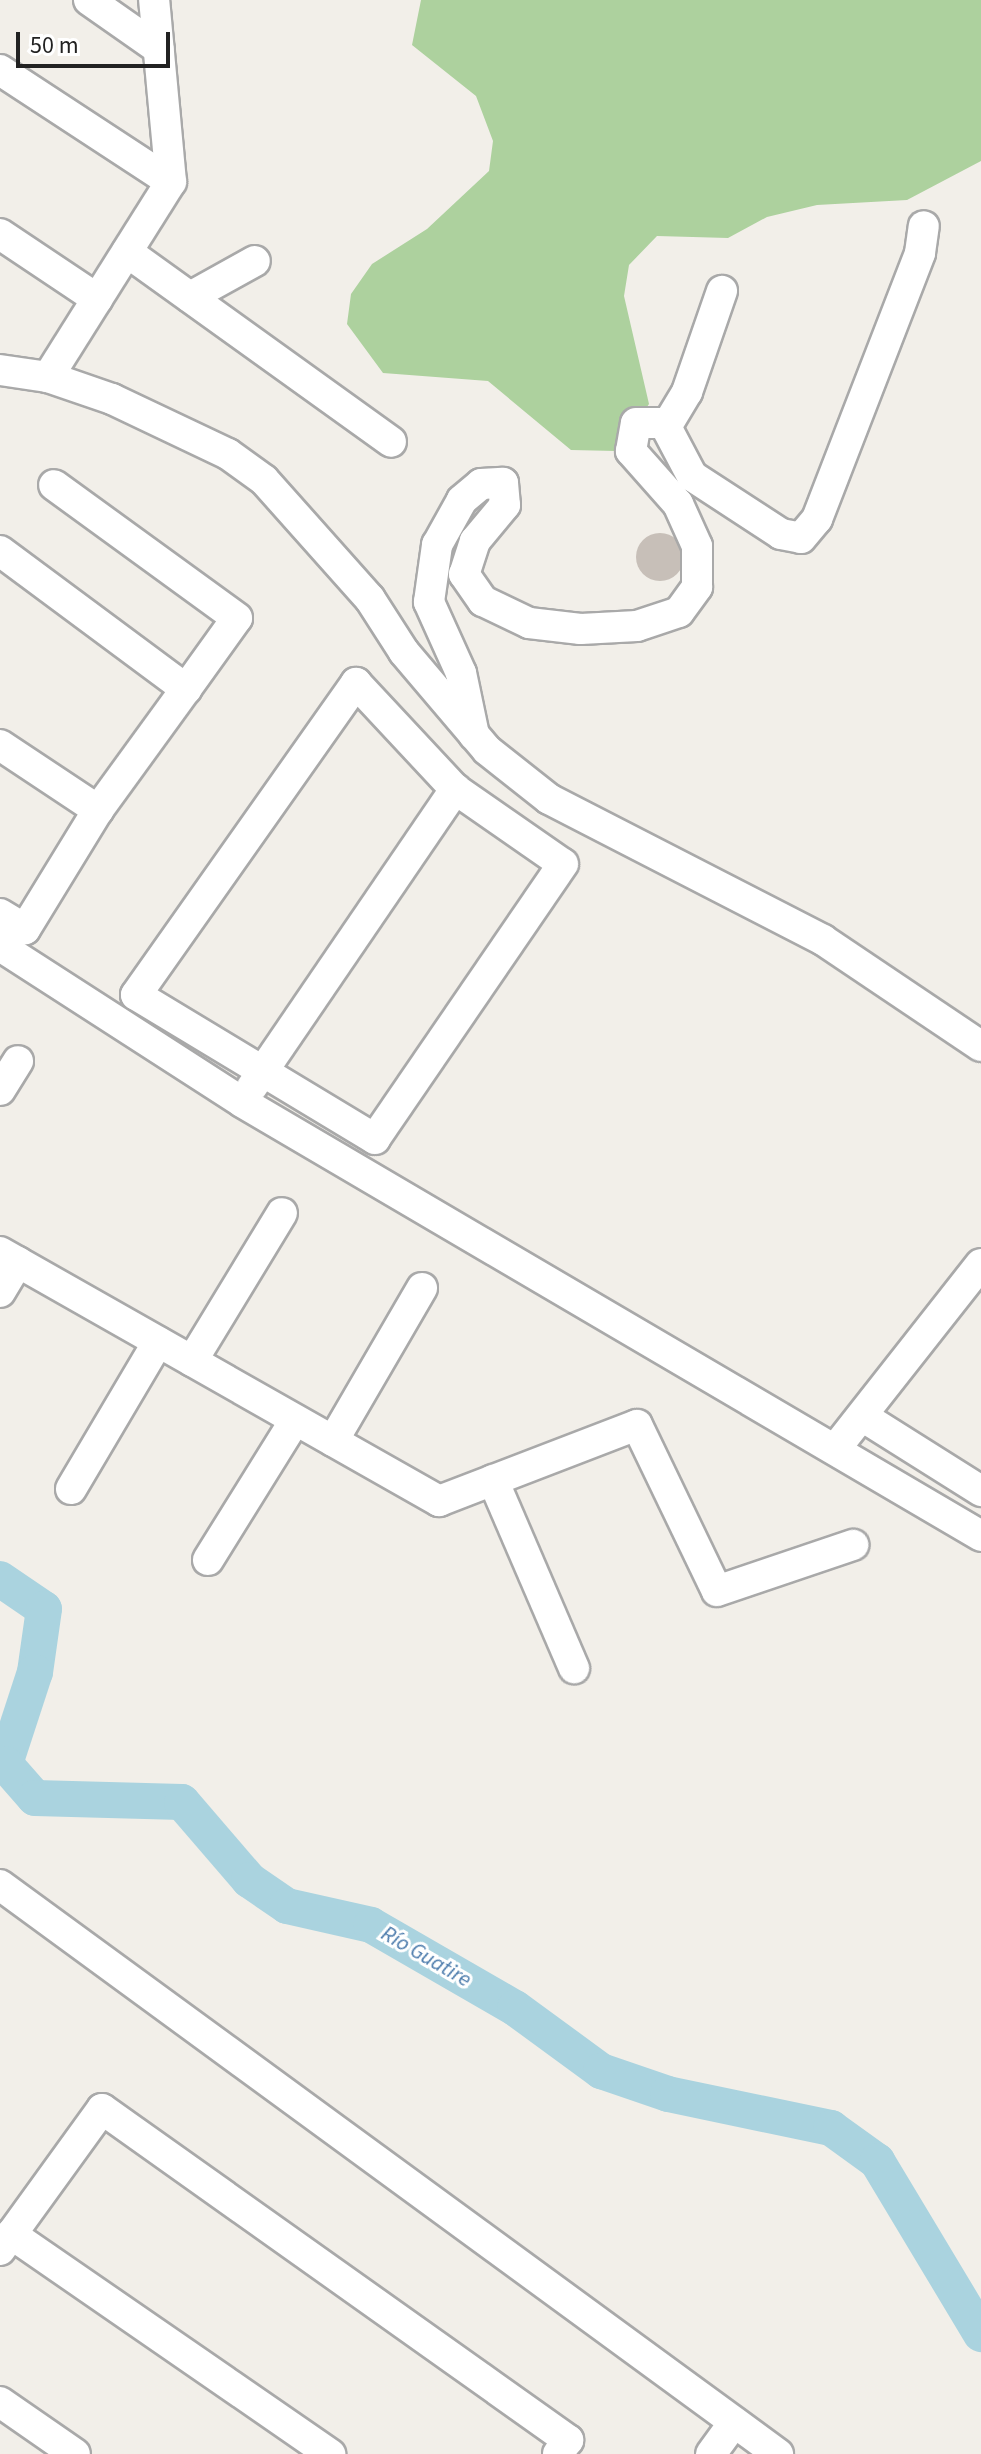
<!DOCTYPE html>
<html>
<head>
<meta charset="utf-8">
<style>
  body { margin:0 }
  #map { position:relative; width:981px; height:2454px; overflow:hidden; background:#f2efe9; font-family:"Source Sans 3",sans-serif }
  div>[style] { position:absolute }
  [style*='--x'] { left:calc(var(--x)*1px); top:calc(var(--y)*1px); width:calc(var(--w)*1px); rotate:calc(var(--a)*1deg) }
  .forest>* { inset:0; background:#add19e }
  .river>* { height:36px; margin:-18px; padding:0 18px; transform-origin:18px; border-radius:18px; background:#aad3df }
  .building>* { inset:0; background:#c7bfb8 }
  .round { border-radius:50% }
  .roads { filter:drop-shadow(2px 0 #a9a9a9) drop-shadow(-2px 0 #a9a9a9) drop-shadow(0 2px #a9a9a9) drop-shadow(0 -2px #a9a9a9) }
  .minor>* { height:30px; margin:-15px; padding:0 15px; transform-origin:15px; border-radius:15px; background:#fff }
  span { translate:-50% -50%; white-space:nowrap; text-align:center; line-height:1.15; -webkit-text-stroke:6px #fff; paint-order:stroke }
  .water-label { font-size:22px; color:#4a7aab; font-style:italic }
  .scale { position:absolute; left:16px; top:32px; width:154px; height:36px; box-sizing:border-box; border:4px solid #222; border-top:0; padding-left:10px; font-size:24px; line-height:28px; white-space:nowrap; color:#222; -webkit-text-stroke:6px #fff; paint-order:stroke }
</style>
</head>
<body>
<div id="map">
  <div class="forest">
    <div style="clip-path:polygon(421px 0,981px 0,981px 161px,907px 200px,817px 205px,767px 217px,728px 238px,657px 236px,629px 265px,624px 296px,649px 404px,616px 451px,571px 450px,488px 381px,383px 373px,347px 324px,351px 294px,372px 264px,427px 229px,489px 171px,493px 141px,476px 96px,412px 45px)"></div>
  </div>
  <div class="river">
    <div style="--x:0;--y:1579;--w:53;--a:34.3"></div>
    <div style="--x:44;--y:1609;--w:64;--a:98.1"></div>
    <div style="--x:35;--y:1672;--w:97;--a:108.1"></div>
    <div style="--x:5;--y:1764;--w:45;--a:48.6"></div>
    <div style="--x:35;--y:1798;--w:147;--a:1.6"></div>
    <div style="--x:182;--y:1802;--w:103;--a:49.3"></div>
    <div style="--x:249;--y:1880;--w:46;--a:34.4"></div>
    <div style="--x:287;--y:1906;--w:86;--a:12.7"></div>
    <div style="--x:371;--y:1925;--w:166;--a:30"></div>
    <div style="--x:515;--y:2008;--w:107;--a:36.2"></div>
    <div style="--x:601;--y:2071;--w:71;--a:18.9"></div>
    <div style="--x:668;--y:2094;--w:167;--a:11.8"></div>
    <div style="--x:831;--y:2128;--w:57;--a:35.7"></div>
    <div style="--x:877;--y:2161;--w:202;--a:59"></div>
  </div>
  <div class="building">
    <div class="round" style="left:636px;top:533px;width:48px;height:48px"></div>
  </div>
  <div class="roads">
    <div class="minor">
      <div style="--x:89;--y:0;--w:85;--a:35"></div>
      <div style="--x:0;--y:70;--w:204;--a:33.2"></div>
      <div style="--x:0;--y:234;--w:117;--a:33.8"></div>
      <div style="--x:127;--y:252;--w:325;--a:35.7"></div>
      <div style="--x:190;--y:297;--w:74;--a:-29"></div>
      <div style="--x:0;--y:370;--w:49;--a:8.3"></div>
      <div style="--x:48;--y:377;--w:68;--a:19"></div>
      <div style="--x:112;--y:399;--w:128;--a:25.4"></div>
      <div style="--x:228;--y:454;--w:44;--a:35.8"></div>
      <div style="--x:264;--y:480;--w:159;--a:48.3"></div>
      <div style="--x:370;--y:599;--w:63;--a:57.3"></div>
      <div style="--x:404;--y:652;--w:128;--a:49.7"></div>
      <div style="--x:487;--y:750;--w:79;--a:38.3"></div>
      <div style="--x:549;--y:799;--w:308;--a:27.2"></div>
      <div style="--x:823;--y:940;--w:190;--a:33.9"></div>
      <div style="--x:48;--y:377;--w:231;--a:-57.8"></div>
      <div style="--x:171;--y:182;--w:183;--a:-95.3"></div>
      <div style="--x:666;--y:427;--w:41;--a:-59"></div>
      <div style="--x:687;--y:392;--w:107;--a:-70.9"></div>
      <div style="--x:0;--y:551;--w:232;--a:36.6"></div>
      <div style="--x:186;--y:689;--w:87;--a:-54.3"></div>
      <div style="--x:237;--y:618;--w:226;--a:-144"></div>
      <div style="--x:356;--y:683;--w:145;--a:47"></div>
      <div style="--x:455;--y:789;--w:131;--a:34.8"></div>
      <div style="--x:563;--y:864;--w:333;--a:124.4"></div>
      <div style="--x:375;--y:1139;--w:279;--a:-148.9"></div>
      <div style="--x:136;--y:995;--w:382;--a:-54.8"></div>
      <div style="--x:474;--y:735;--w:63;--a:-101.8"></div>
      <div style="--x:461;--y:673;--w:78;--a:-114.3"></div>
      <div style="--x:429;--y:602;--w:58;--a:-82"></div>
      <div style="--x:437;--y:545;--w:51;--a:-60.9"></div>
      <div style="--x:462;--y:500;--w:25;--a:-40"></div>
      <div style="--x:481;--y:484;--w:22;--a:-3"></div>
      <div style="--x:503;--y:483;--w:22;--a:85"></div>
      <div style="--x:505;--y:505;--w:47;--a:129.8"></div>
      <div style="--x:475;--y:541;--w:35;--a:108"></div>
      <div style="--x:464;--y:574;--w:33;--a:55"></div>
      <div style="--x:483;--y:601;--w:51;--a:25.6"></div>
      <div style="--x:529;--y:623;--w:52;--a:6.6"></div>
      <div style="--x:581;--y:629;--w:56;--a:-3.1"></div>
      <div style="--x:637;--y:626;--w:44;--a:-18.4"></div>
      <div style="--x:679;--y:612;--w:31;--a:-54"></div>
      <div style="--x:697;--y:587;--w:41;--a:-90"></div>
      <div style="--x:697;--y:546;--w:46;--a:-114.3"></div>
      <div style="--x:678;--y:504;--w:71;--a:-131.6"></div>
      <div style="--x:631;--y:451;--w:28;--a:-80"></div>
      <div style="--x:636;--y:423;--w:28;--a:0"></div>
      <div style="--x:664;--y:423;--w:60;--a:62.2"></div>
      <div style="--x:692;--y:476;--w:106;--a:33.1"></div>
      <div style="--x:781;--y:534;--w:20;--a:11"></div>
      <div style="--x:801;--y:538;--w:25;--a:-50"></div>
      <div style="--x:817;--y:519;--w:285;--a:-68.8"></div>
      <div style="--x:920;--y:253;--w:27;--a:-82"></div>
      <div style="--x:0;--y:745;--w:118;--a:33.6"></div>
      <div style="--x:98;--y:810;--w:140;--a:121.5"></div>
      <div style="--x:25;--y:929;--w:29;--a:-149"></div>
      <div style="--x:98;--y:810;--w:150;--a:-54"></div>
      <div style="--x:0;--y:946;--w:288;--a:32.8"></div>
      <div style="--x:242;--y:1102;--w:857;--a:30.42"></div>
      <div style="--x:252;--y:1087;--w:361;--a:-55.7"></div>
      <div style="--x:0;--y:1090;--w:34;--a:-58"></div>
      <div style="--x:0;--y:1252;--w:505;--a:29.56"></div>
      <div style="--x:439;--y:1501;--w:212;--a:-21"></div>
      <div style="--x:637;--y:1425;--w:184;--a:64.3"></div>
      <div style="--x:717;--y:1591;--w:144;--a:-18.7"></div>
      <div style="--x:0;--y:1292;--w:35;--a:-59"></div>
      <div style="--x:192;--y:1361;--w:173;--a:-58.7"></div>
      <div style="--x:862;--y:1416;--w:141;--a:32.2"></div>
      <div style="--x:333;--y:1441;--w:177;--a:-59.8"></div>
      <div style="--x:836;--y:1448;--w:234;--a:-51.8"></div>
      <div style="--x:493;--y:1480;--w:205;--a:66.7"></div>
      <div style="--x:71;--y:1489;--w:171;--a:-59.4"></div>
      <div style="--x:208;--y:1560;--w:165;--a:-58.1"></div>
      <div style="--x:0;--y:1885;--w:964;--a:36.18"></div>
      <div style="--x:11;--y:2234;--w:388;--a:34.6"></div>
      <div style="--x:0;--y:2250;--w:174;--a:-54.1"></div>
      <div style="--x:102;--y:2109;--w:572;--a:35.39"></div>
      <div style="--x:568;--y:2440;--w:17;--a:126"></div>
      <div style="--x:0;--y:2402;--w:91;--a:34.7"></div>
      <div style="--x:711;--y:2454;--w:39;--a:-54"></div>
    </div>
  </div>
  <div class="water-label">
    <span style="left:426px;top:1957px;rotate:30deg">Río Guatire</span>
  </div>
  <div class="scale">50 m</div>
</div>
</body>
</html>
